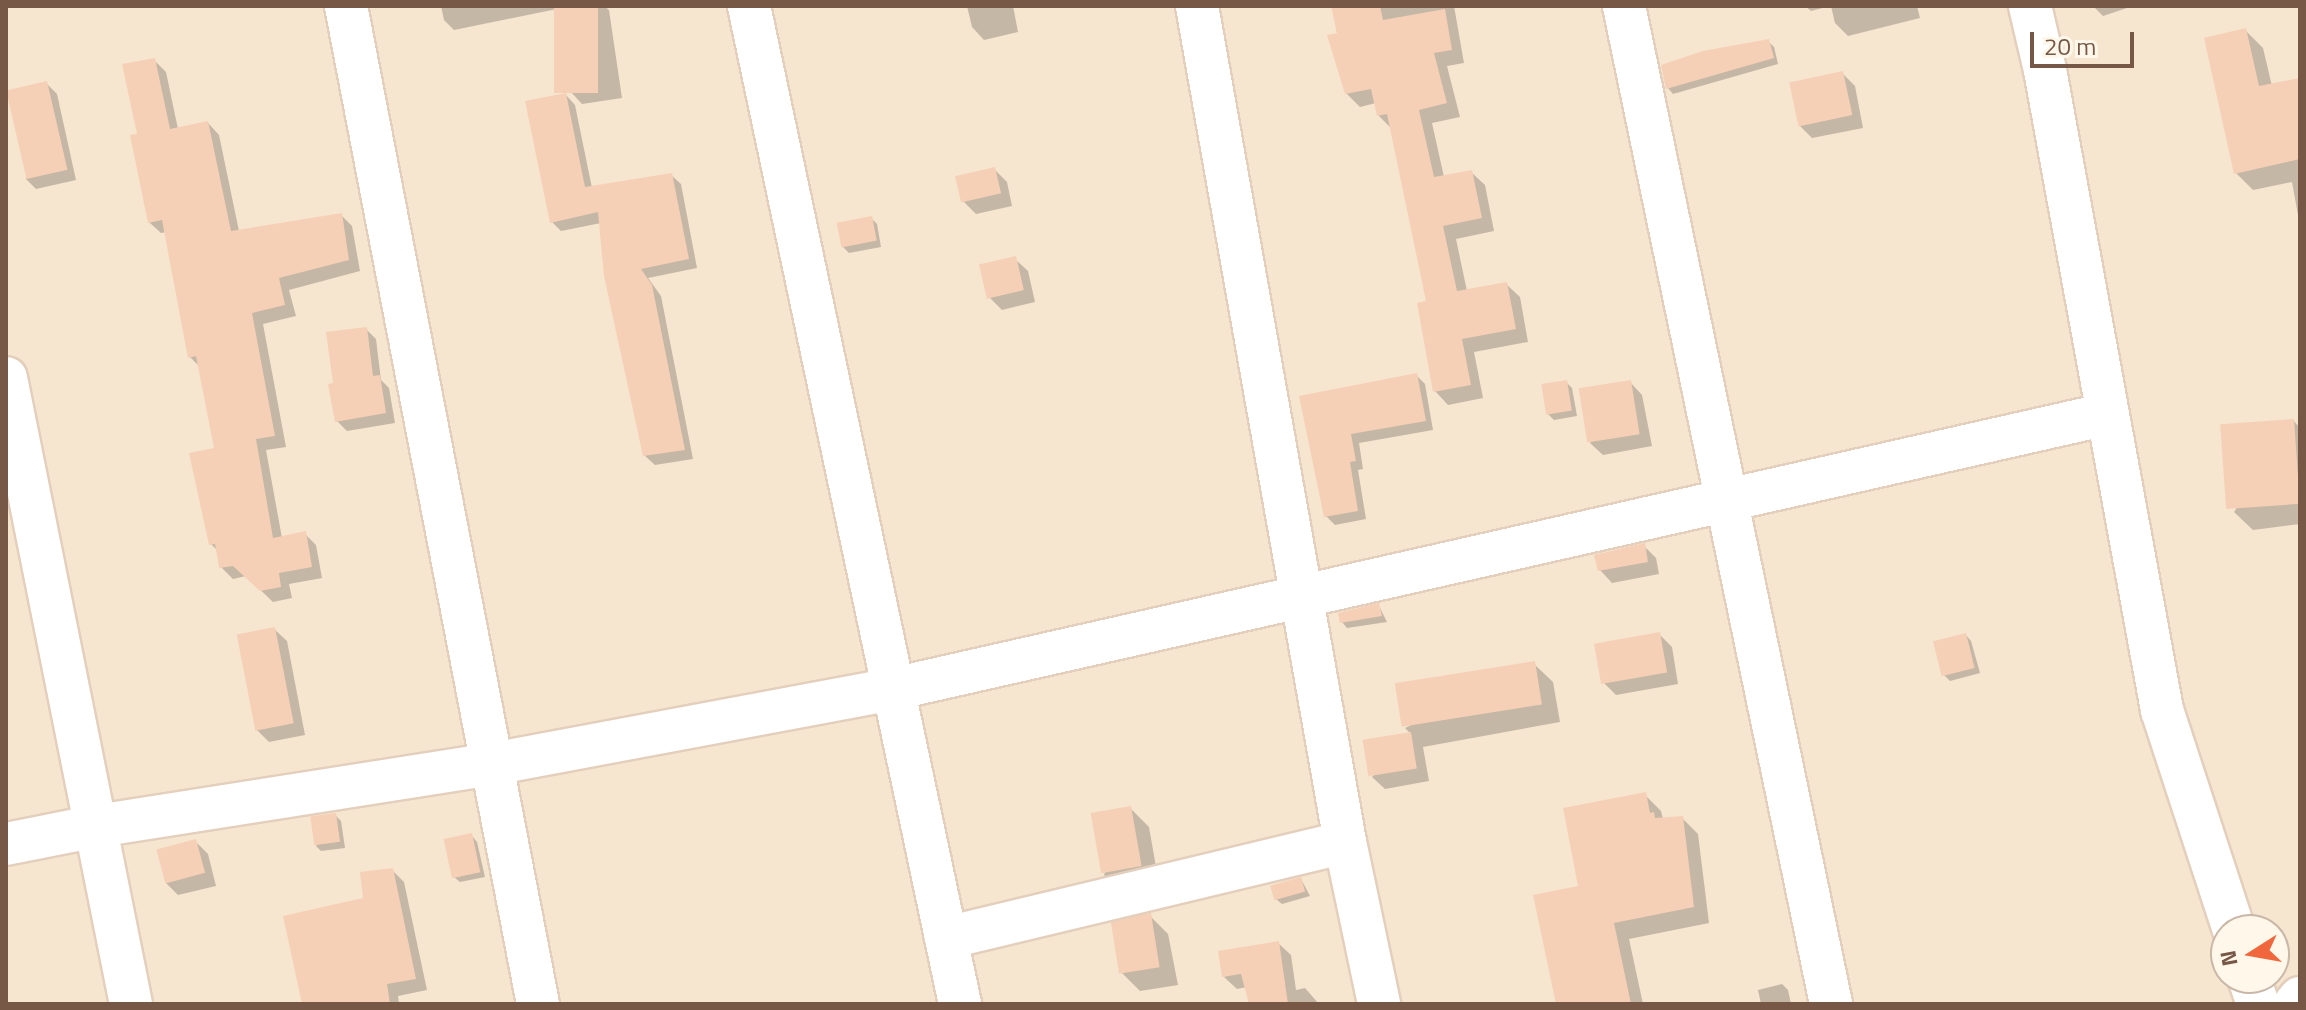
<!DOCTYPE html>
<html>
<head>
<meta charset="utf-8">
<style>
  body { margin:0 }
  #map { position:relative; width:2306px; height:1010px; overflow:hidden; background:#fef3e1; font-family:"Titillium Web",sans-serif }
  div>[style] { position:absolute }
  [style*='--x'] { left:calc(var(--x)*1px); top:calc(var(--y)*1px); width:calc(var(--w)*1px); rotate:calc(var(--a)*1deg) }
  .residential>* { inset:0; background:#f6e5cf }
  .shadow>* { inset:0; background:#0003 }
  .building>* { inset:0; background:#f5d0b6; transform-origin:0 0 }
  .roads { filter:drop-shadow(2px 0 #e3cfbc) drop-shadow(-2px 0 #e3cfbc) drop-shadow(0 2px #e3cfbc) drop-shadow(0 -2px #e3cfbc) }
  .minor>* { height:42px; margin:-21px; padding:0 21px; transform-origin:21px; border-radius:21px; background:#fff }
  span { translate:-50% -50%; white-space:nowrap; text-align:center; line-height:1.15; -webkit-text-stroke:6px #fff7e9; paint-order:stroke }
  .frame { position:absolute; inset:0; border:8px solid #775846; pointer-events:none }
  .north { position:absolute; left:2210px; top:914px; width:80px; height:80px; box-sizing:border-box; background:#fff7e9; border:2px solid #c9b7a8; border-radius:50%; rotate:259deg; font-size:22px; font-weight:700; line-height:32px; text-align:center; color:#775846 }
  .north::after { content:''; display:block; margin:auto; width:28px; height:36px; background:#f1673d; clip-path:polygon(50% 0,100% 100%,50% 72%,0 100%) }
  .scale { position:absolute; left:2030px; top:32px; width:104px; height:36px; box-sizing:border-box; border:4px solid #775846; border-top:0; padding-left:10px; font-size:24px; line-height:28px; white-space:nowrap; color:#775846; -webkit-text-stroke:6px #fff7e9; paint-order:stroke }
</style>
</head>
<body>
<div id="map">
  <div class="residential">
    <div style="clip-path:polygon(evenodd,6px 6px,2300px 6px,2300px 1004px,6px 1004px,6px 6px,2226px 930px,2274px 930px,2274px 978px,2226px 978px,2226px 930px)"></div>
  </div>
  <div class="shadow">
    <div style="clip-path:polygon(441px 6px,604px 6px,609px 10px,622px 98px,582px 104px,570px 91px,557px 9px,454px 30px,444px 20px)"></div>
    <div style="clip-path:polygon(967px 6px,1013px 6px,1018px 32px,984px 40px,972px 27px)"></div>
    <div style="clip-path:polygon(1333px 6px,1454px 6px,1464px 63px,1447px 66px,1460px 117px,1432px 123px,1444px 177px,1471px 172px,1485px 185px,1494px 231px,1456px 239px,1467px 291px,1506px 284px,1520px 297px,1528px 342px,1474px 352px,1483px 398px,1448px 405px,1435px 391px,1429px 303px,1393px 130px,1379px 116px,1376px 103px,1360px 107px,1346px 93px)"></div>
    <div style="clip-path:polygon(1805px 6px,1830px 6px,1811px 11px)"></div>
    <div style="clip-path:polygon(1831px 6px,1917px 6px,1920px 18px,1848px 36px,1835px 23px)"></div>
    <div style="clip-path:polygon(2093px 6px,2133px 6px,2103px 16px)"></div>
    <div style="clip-path:polygon(2246px 31px,2263px 48px,2272px 86px,2300px 80px,2300px 226px,2292px 182px,2253px 190px,2236px 173px)"></div>
    <div style="clip-path:polygon(1768px 41px,1774px 47px,1778px 64px,1673px 94px,1668px 88px)"></div>
    <div style="clip-path:polygon(154px 60px,166px 72px,178px 129px,208px 123px,219px 135px,239px 231px,341px 215px,352px 226px,360px 271px,289px 290px,296px 316px,263px 324px,286px 447px,266px 450px,282px 538px,305px 534px,316px 545px,322px 578px,289px 584px,292px 598px,273px 602px,246px 576px,233px 579px,221px 567px,218px 551px,211px 544px,217px 450px,200px 367px,190px 357px,167px 232px,161px 233px,149px 222px,139px 135px)"></div>
    <div style="clip-path:polygon(1842px 73px,1855px 86px,1863px 128px,1812px 138px,1799px 125px)"></div>
    <div style="clip-path:polygon(46px 83px,57px 94px,76px 180px,36px 189px,26px 179px)"></div>
    <div style="clip-path:polygon(566px 95px,575px 105px,592px 188px,671px 175px,681px 184px,697px 268px,648px 278px,661px 296px,693px 459px,655px 465px,645px 456px,601px 223px,561px 231px,552px 222px)"></div>
    <div style="clip-path:polygon(994px 169px,1007px 182px,1012px 206px,976px 214px,963px 201px)"></div>
    <div style="clip-path:polygon(871px 218px,877px 224px,881px 247px,849px 253px,843px 247px)"></div>
    <div style="clip-path:polygon(1015px 259px,1028px 271px,1035px 302px,1002px 310px,989px 297px)"></div>
    <div style="clip-path:polygon(366px 329px,376px 339px,381px 380px,389px 388px,395px 423px,347px 431px,337px 421px,335px 385px)"></div>
    <div style="clip-path:polygon(1417px 376px,1425px 384px,1433px 430px,1359px 443px,1363px 469px,1358px 470px,1366px 519px,1335px 525px,1326px 516px,1302px 398px)"></div>
    <div style="clip-path:polygon(1566px 382px,1572px 388px,1577px 416px,1554px 420px,1548px 414px)"></div>
    <div style="clip-path:polygon(1630px 382px,1642px 395px,1652px 446px,1603px 455px,1590px 443px)"></div>
    <div style="clip-path:polygon(2294px 421px,2300px 428px,2300px 524px,2253px 530px,2234px 512px)"></div>
    <div style="clip-path:polygon(1644px 546px,1656px 558px,1659px 574px,1612px 583px,1600px 570px)"></div>
    <div style="clip-path:polygon(1379px 606px,1387px 622px,1347px 628px,1342px 622px)"></div>
    <div style="clip-path:polygon(274px 629px,287px 641px,305px 735px,269px 742px,257px 730px)"></div>
    <div style="clip-path:polygon(1659px 634px,1672px 647px,1678px 684px,1616px 695px,1603px 682px)"></div>
    <div style="clip-path:polygon(1966px 635px,1971px 641px,1980px 673px,1950px 681px,1944px 675px)"></div>
    <div style="clip-path:polygon(1534px 664px,1553px 682px,1560px 722px,1423px 747px,1429px 781px,1385px 789px,1372px 777px,1411px 734px,1405px 728px)"></div>
    <div style="clip-path:polygon(1645px 795px,1661px 811px,1663px 819px,1682px 818px,1698px 834px,1709px 923px,1629px 939px,1643px 1004px,1558px 1004px,1580px 888px)"></div>
    <div style="clip-path:polygon(1131px 809px,1149px 827px,1159px 884px,1122px 893px,1104px 875px)"></div>
    <div style="clip-path:polygon(335px 815px,341px 821px,345px 848px,321px 851px,316px 846px)"></div>
    <div style="clip-path:polygon(472px 836px,477px 842px,485px 877px,460px 882px,454px 877px)"></div>
    <div style="clip-path:polygon(196px 842px,208px 854px,216px 886px,178px 895px,166px 883px)"></div>
    <div style="clip-path:polygon(392px 870px,404px 882px,427px 990px,398px 996px,399px 1004px,304px 1004px,365px 900px)"></div>
    <div style="clip-path:polygon(1301px 879px,1310px 896px,1282px 904px,1276px 899px)"></div>
    <div style="clip-path:polygon(1150px 916px,1168px 934px,1178px 985px,1140px 991px,1122px 973px)"></div>
    <div style="clip-path:polygon(1278px 943px,1291px 955px,1296px 990px,1305px 988px,1319px 1004px,1251px 1004px,1247px 987px,1237px 989px,1224px 977px)"></div>
    <div style="clip-path:polygon(1782px 984px,1788px 990px,1791px 1004px,1761px 1004px,1758px 990px)"></div>
  </div>
  <div class="building">
    <div style="left:554px;top:6px;width:44px;height:87px"></div>
    <div style="clip-path:polygon(1331px 6px,1380px 6px,1383px 20px,1445px 9px,1452px 50px,1434px 53px,1447px 103px,1419px 110px,1434px 177px,1472px 170px,1482px 218px,1443px 226px,1457px 291px,1507px 282px,1516px 329px,1462px 339px,1471px 385px,1433px 392px,1417px 303px,1426px 301px,1387px 114px,1377px 116px,1371px 89px,1345px 94px,1327px 35px,1337px 33px)"></div>
    <div style="clip-path:polygon(2246px 28px,2259px 86px,2300px 78px,2300px 159px,2234px 174px,2204px 38px)"></div>
    <div style="clip-path:polygon(1769px 39px,1774px 58px,1666px 89px,1661px 65px,1703px 51px)"></div>
    <div style="clip-path:polygon(155px 58px,170px 129px,208px 121px,231px 231px,342px 213px,349px 260px,279px 278px,285px 305px,252px 313px,275px 436px,256px 439px,273px 538px,306px 531px,312px 567px,279px 573px,281px 587px,260px 591px,233px 566px,219px 568px,215px 544px,209px 545px,189px 453px,214px 448px,196px 356px,188px 358px,162px 220px,148px 223px,130px 135px,137px 134px,122px 64px)"></div>
    <div style="left:1843px;top:71px;width:45px;height:55px;rotate:78deg"></div>
    <div style="left:47px;top:81px;width:91px;height:42px;rotate:77deg"></div>
    <div style="clip-path:polygon(566px 93px,585px 187px,672px 173px,689px 259px,641px 269px,652px 285px,685px 450px,643px 456px,604px 276px,598px 212px,550px 223px,525px 101px)"></div>
    <div style="left:995px;top:167px;width:27px;height:41px;rotate:77deg"></div>
    <div style="left:872px;top:216px;width:25px;height:36px;rotate:79deg"></div>
    <div style="left:1016px;top:256px;width:35px;height:38px;rotate:77deg"></div>
    <div style="clip-path:polygon(367px 327px,373px 376px,380px 375px,386px 413px,335px 422px,328px 384px,333px 383px,326px 332px)"></div>
    <div style="clip-path:polygon(1417px 373px,1426px 421px,1351px 434px,1356px 461px,1350px 462px,1358px 511px,1324px 517px,1299px 396px)"></div>
    <div style="left:1567px;top:380px;width:31px;height:26px;rotate:81deg"></div>
    <div style="left:1631px;top:380px;width:55px;height:53px;rotate:81deg"></div>
    <div style="left:2294px;top:419px;width:85px;height:74px;rotate:86deg"></div>
    <div style="clip-path:polygon(1645px 543px,1648px 562px,1598px 571px,1594px 555px)"></div>
    <div style="clip-path:polygon(1379px 603px,1382px 616px,1340px 623px,1338px 613px)"></div>
    <div style="left:275px;top:627px;width:98px;height:39px;rotate:79deg"></div>
    <div style="left:1660px;top:632px;width:41px;height:67px;rotate:80deg"></div>
    <div style="left:1966px;top:633px;width:36px;height:34px;rotate:76deg"></div>
    <div style="left:1535px;top:661px;width:44px;height:142px;rotate:81deg"></div>
    <div style="left:1411px;top:732px;width:37px;height:49px;rotate:81deg"></div>
    <div style="clip-path:polygon(1646px 792px,1650px 813px,1654px 812px,1655px 818px,1683px 816px,1694px 907px,1614px 923px,1631px 1004px,1556px 1004px,1533px 895px,1578px 886px,1563px 808px)"></div>
    <div style="left:1131px;top:806px;width:61px;height:41px;rotate:80deg"></div>
    <div style="left:336px;top:813px;width:29px;height:26px;rotate:82deg"></div>
    <div style="left:472px;top:833px;width:40px;height:29px;rotate:78deg"></div>
    <div style="left:196px;top:839px;width:35px;height:41px;rotate:75deg"></div>
    <div style="clip-path:polygon(393px 868px,416px 979px,387px 984px,390px 1004px,302px 1004px,283px 916px,363px 898px,360px 872px)"></div>
    <div style="left:1301px;top:877px;width:15px;height:32px;rotate:74deg"></div>
    <div style="left:1151px;top:913px;width:55px;height:41px;rotate:81deg"></div>
    <div style="clip-path:polygon(1279px 941px,1288px 1004px,1249px 1004px,1241px 974px,1222px 977px,1218px 951px)"></div>
  </div>
  <div class="roads">
    <div class="minor">
      <div style="--x:346;--y:6;--w:1016;--a:79.11"></div>
      <div style="--x:749;--y:6;--w:1020;--a:78.06"></div>
      <div style="--x:1197;--y:6;--w:849;--a:79.96"></div>
      <div style="--x:1345;--y:842;--w:166;--a:78.1"></div>
      <div style="--x:1624;--y:6;--w:1019;--a:78.28"></div>
      <div style="--x:2030;--y:6;--w:66;--a:76.8"></div>
      <div style="--x:2045;--y:70;--w:651;--a:79.64"></div>
      <div style="--x:2162;--y:710;--w:231;--a:71.9"></div>
      <div style="--x:6;--y:378;--w:638;--a:78.71"></div>
      <div style="--x:6;--y:844;--w:93;--a:-11.2"></div>
      <div style="--x:97;--y:826;--w:400;--a:-8.9"></div>
      <div style="--x:492;--y:764;--w:408;--a:-10.6"></div>
      <div style="--x:893;--y:689;--w:1245;--a:-12.76"></div>
      <div style="--x:946;--y:938;--w:410;--a:-13.5"></div>
      <div style="--x:2249;--y:978;--w:28;--a:71"></div>
      <div style="--x:2295;--y:1004;--w:8;--a:-50"></div>
    </div>
  </div>
  <div class="frame"></div>
  <div class="north">N</div>
  <div class="scale">20 m</div>
</div>
</body>
</html>
